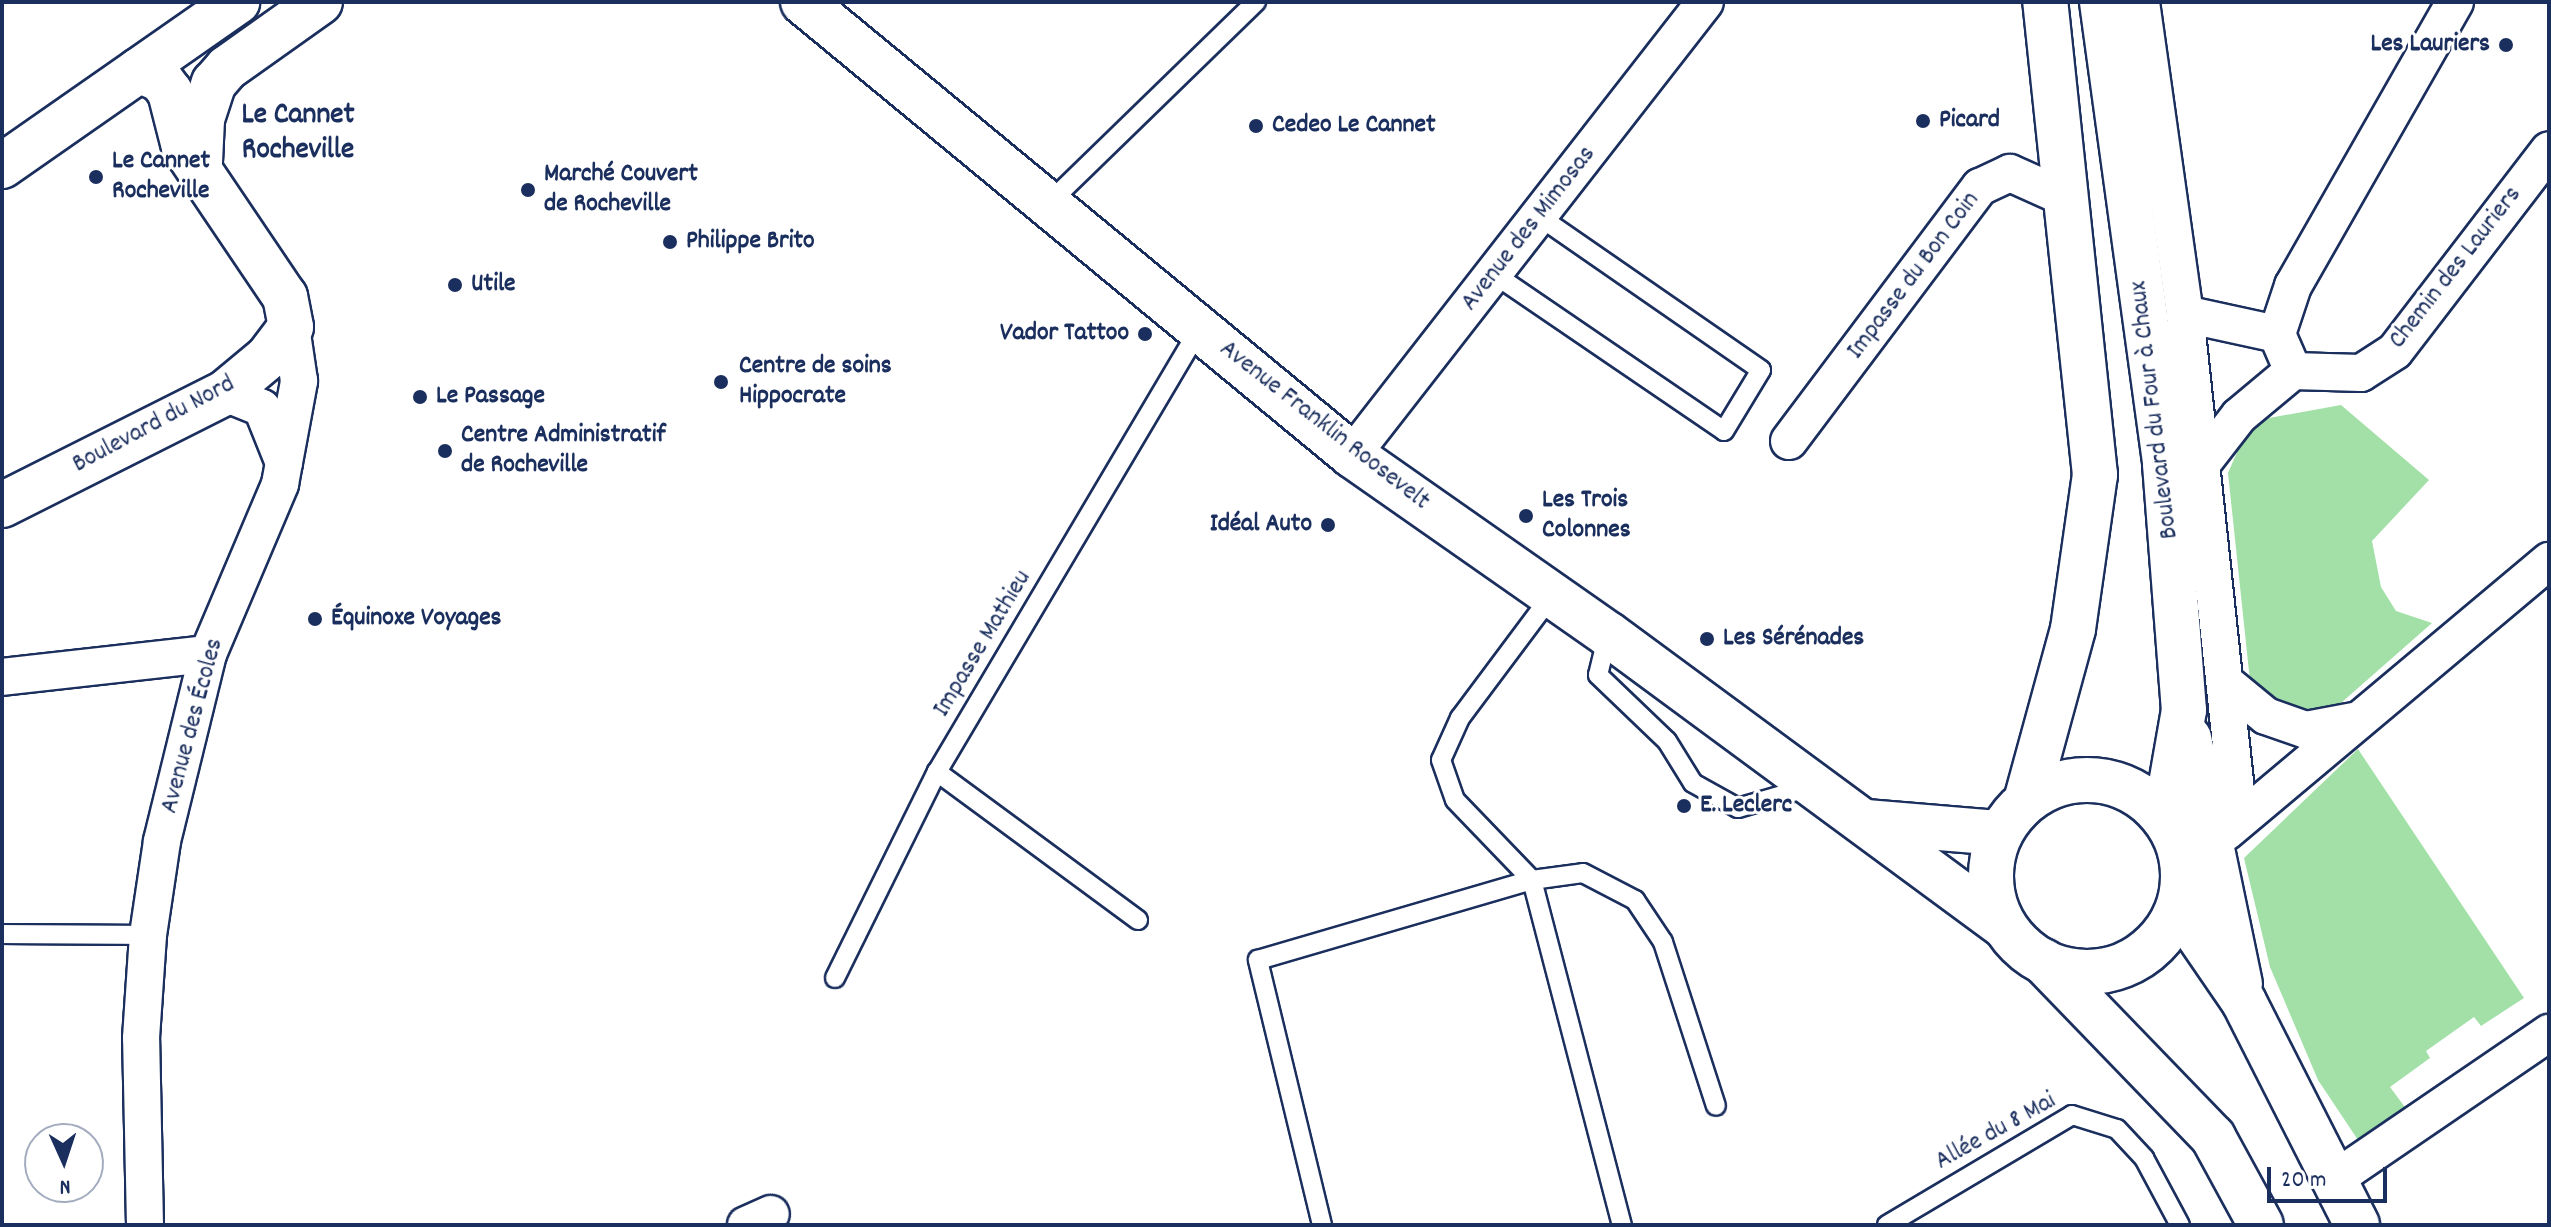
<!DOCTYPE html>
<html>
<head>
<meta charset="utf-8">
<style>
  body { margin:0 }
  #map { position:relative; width:2551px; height:1227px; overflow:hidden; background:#fff; font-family:Dekko,sans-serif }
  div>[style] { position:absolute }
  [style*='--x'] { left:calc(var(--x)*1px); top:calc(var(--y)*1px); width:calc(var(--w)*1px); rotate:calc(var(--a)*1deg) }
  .green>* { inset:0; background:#a2e0a8 }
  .roads { filter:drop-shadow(2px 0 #1b2f5e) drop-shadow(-2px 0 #1b2f5e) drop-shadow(0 2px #1b2f5e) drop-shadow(0 -2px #1b2f5e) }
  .service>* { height:18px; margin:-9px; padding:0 9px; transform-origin:9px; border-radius:9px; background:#fff }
  .minor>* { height:36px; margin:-18px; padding:0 18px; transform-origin:18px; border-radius:18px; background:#fff }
  .tertiary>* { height:44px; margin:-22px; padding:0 22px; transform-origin:22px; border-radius:22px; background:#fff }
  .secondary>* { height:44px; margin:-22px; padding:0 22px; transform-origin:22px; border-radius:22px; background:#fff }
  .secondary>.ring { margin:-22px; padding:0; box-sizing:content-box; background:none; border:44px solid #fff; border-radius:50% }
  .dots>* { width:22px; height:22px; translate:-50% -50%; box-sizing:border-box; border:4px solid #fff; border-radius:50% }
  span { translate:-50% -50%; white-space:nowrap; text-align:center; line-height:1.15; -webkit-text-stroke:6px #fff; paint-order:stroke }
  .poi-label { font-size:26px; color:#1b2f5e; font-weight:700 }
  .right { translate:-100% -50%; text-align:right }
  .left { translate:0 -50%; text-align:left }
  .street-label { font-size:26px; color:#1b2f5e }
  .quarter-label { font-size:30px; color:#1b2f5e; font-weight:700 }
  .frame { position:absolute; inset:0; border:4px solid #1b2f5e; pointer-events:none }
  .north { position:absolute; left:24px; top:1123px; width:80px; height:80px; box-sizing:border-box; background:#fff; border:2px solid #a4acbf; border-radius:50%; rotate:177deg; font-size:22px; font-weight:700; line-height:32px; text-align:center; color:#1b2f5e }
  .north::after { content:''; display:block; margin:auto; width:28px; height:36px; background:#1b2f5e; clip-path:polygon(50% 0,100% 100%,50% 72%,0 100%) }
  .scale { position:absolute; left:2267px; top:1167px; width:120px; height:36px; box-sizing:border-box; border:4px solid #1b2f5e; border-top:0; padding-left:10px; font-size:24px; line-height:28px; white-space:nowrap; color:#1b2f5e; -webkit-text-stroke:6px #fff; paint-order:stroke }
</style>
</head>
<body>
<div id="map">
  <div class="green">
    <div style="clip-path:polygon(2341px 405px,2429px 480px,2372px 541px,2381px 587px,2396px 611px,2432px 623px,2333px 710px,2293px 720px,2252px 700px,2228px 473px,2245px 434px,2269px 418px)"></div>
    <div style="clip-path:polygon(2358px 749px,2524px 998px,2481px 1026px,2474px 1017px,2426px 1051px,2430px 1058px,2390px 1087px,2410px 1114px,2380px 1134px,2358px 1140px,2318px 1080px,2270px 967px,2244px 858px)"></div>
  </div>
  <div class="roads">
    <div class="service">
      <div style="--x:1049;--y:203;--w:289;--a:-44.2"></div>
      <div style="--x:1494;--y:274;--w:278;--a:34.3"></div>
      <div style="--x:1724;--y:431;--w:71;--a:-58.8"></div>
      <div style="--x:1761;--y:370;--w:270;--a:-145.3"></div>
      <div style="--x:1552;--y:595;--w:154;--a:126.8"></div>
      <div style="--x:1460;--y:718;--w:46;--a:114.3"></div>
      <div style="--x:1441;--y:760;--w:42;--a:70.7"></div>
      <div style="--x:1455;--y:800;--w:111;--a:46.1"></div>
      <div style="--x:1532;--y:880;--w:357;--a:75.4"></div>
      <div style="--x:1608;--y:634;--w:42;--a:103.7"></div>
      <div style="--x:1598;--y:675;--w:95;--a:43.7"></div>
      <div style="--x:1667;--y:741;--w:49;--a:58.2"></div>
      <div style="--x:1693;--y:783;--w:51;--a:29.1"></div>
      <div style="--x:1738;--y:808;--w:75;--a:-16.3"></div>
      <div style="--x:1138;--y:920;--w:250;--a:-143.6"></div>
      <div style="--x:937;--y:772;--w:516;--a:-59.36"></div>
      <div style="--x:2;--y:934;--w:146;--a:0.4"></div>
      <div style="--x:835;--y:978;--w:230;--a:-63.7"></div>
      <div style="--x:1322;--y:1225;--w:273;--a:-103.6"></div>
      <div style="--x:1258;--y:960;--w:285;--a:-16.3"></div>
      <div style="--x:1532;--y:880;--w:51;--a:-7.8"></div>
      <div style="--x:1583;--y:873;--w:59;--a:27.4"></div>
      <div style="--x:1635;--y:900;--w:50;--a:56.3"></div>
      <div style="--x:1663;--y:942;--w:172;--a:72.1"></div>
      <div style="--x:1887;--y:1225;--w:215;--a:-30.7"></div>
      <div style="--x:2072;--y:1115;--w:47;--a:17.3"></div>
      <div style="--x:2117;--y:1129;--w:40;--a:47"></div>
      <div style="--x:2144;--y:1158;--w:76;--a:61.8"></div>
    </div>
    <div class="minor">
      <div style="--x:2141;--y:2;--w:315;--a:82"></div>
      <div style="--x:2185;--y:314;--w:508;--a:83.9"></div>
      <div style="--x:2185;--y:314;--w:94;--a:12.3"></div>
      <div style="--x:2293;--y:371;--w:40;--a:-113.4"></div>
      <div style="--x:2277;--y:334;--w:51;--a:-71.6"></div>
      <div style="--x:2293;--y:286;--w:327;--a:-60.3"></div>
      <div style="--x:225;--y:393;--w:40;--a:22"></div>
      <div style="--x:262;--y:408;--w:59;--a:68.2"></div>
      <div style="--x:1789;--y:441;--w:318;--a:-53.1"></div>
      <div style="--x:1980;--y:187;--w:33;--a:-25"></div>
      <div style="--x:2010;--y:173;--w:64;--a:24.1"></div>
      <div style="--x:1352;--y:455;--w:574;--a:-52.07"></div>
      <div style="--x:2201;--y:465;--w:62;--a:-52.2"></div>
      <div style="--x:2239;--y:416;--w:70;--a:-39.8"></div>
      <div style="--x:2293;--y:371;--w:68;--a:1.7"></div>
      <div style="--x:2361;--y:373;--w:40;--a:-32.9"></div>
      <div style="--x:2395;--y:351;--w:253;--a:-52.5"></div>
      <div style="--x:2;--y:677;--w:207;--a:-6.4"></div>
      <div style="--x:2227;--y:684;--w:50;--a:39.4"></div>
      <div style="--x:2266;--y:716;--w:42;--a:19.3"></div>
      <div style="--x:2306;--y:730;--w:54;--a:-10.7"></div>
      <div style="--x:2226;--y:832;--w:422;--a:-40"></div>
      <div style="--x:2332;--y:1181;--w:263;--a:-34.3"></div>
      <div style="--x:145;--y:1225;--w:187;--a:-91.2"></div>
      <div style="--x:141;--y:1038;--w:103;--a:-86.1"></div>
      <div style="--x:148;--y:935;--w:95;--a:-81.5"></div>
      <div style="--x:162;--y:841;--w:193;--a:-76.2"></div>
      <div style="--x:208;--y:654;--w:185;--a:-67"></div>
      <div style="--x:280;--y:484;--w:105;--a:-79.5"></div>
      <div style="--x:299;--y:381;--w:55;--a:-98.4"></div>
      <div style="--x:746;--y:1225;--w:27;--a:-24"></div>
    </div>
    <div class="tertiary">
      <div style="--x:803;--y:2;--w:712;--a:39.53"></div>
      <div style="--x:1352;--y:455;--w:312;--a:35"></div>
      <div style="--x:1608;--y:634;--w:493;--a:36.4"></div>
      <div style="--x:200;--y:162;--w:43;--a:-87.3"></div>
      <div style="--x:202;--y:119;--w:38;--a:-72"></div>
      <div style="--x:214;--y:83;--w:20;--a:-49"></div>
      <div style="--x:227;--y:68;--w:114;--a:-35.4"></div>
      <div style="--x:2;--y:166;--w:287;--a:-34.9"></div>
      <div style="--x:2;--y:505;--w:250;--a:-26.7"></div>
      <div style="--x:225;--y:393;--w:56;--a:-39.9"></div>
      <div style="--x:268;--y:357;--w:38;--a:-53"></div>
      <div style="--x:291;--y:327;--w:31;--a:-101"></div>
      <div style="--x:285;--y:297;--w:181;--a:-124"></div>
      <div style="--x:184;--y:147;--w:57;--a:-104.3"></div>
      <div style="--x:170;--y:92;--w:15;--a:-127"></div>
      <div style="--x:161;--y:80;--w:24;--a:-156"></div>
      <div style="--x:1866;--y:822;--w:135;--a:4.7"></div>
    </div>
    <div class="secondary">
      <div style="--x:2102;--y:2;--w:466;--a:82.2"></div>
      <div style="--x:2165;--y:464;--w:247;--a:85.6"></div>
      <div style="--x:2184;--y:710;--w:111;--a:99.9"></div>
      <div style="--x:2189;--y:738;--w:251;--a:78.3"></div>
      <div class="ring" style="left:1991px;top:780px;width:148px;height:148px"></div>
      <div style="--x:2026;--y:801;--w:178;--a:-74.7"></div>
      <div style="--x:2073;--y:629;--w:156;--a:-81.9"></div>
      <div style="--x:2095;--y:475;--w:476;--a:-96"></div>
      <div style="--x:2179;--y:907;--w:115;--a:55.6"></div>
      <div style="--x:2244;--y:1002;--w:250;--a:63.1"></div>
      <div style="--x:2043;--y:961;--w:245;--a:46"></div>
      <div style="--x:2213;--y:1137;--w:100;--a:61.4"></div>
    </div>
  </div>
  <div class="dots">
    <div style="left:2506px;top:45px;background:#1b2f5e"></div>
    <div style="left:1923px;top:121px;background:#1b2f5e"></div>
    <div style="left:1256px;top:126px;background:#1b2f5e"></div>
    <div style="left:96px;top:177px;background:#1b2f5e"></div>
    <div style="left:528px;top:190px;background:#1b2f5e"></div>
    <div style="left:670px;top:242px;background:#1b2f5e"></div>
    <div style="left:455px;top:285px;background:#1b2f5e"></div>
    <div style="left:1145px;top:334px;background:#1b2f5e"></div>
    <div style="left:721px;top:382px;background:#1b2f5e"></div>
    <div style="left:420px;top:397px;background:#1b2f5e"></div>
    <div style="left:445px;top:451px;background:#1b2f5e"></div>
    <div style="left:1526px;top:516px;background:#1b2f5e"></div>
    <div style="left:1328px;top:525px;background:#1b2f5e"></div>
    <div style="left:315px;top:619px;background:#1b2f5e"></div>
    <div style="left:1707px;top:639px;background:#1b2f5e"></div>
    <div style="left:1684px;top:806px;background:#1b2f5e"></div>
  </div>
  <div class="poi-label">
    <span class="right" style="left:2490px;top:45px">Les Lauriers</span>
    <span class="left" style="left:1939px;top:121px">Picard</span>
    <span class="left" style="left:1272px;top:126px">Cedeo Le Cannet</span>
    <span class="left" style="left:112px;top:177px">Le Cannet<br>Rocheville</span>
    <span class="left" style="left:544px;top:190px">Marché Couvert<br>de Rocheville</span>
    <span class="left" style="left:686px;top:242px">Philippe Brito</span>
    <span class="left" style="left:471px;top:285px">Utile</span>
    <span class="right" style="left:1129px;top:334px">Vador Tattoo</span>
    <span class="left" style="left:739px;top:382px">Centre de soins<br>Hippocrate</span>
    <span class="left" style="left:436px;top:397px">Le Passage</span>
    <span class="left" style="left:461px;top:451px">Centre Administratif<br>de Rocheville</span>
    <span class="left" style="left:1542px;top:516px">Les Trois<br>Colonnes</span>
    <span class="right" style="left:1312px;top:525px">Idéal Auto</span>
    <span class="left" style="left:331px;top:619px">Équinoxe Voyages</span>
    <span class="left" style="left:1723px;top:639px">Les Sérénades</span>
    <span class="left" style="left:1700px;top:806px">E. Leclerc</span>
  </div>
  <div class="street-label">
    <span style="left:1529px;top:229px;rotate:-52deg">Avenue des Mimosas</span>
    <span style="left:2456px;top:268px;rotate:-52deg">Chemin des Lauriers</span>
    <span style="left:1914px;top:276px;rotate:-53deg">Impasse du Bon Coin</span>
    <span style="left:2155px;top:410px;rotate:-97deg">Boulevard du Four à Chaux</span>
    <span style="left:154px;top:425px;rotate:-28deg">Boulevard du Nord</span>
    <span style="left:1324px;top:426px;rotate:38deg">Avenue Franklin Roosevelt</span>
    <span style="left:983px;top:644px;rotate:-59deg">Impasse Mathieu</span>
    <span style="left:193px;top:726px;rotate:-75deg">Avenue des Écoles</span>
    <span style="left:1996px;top:1132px;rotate:-29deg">Allée du 8 Mai</span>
  </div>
  <div class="quarter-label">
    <span style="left:298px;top:134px">Le Cannet<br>Rocheville</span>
  </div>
  <div class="frame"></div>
  <div class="north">N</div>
  <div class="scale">20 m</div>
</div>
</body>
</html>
